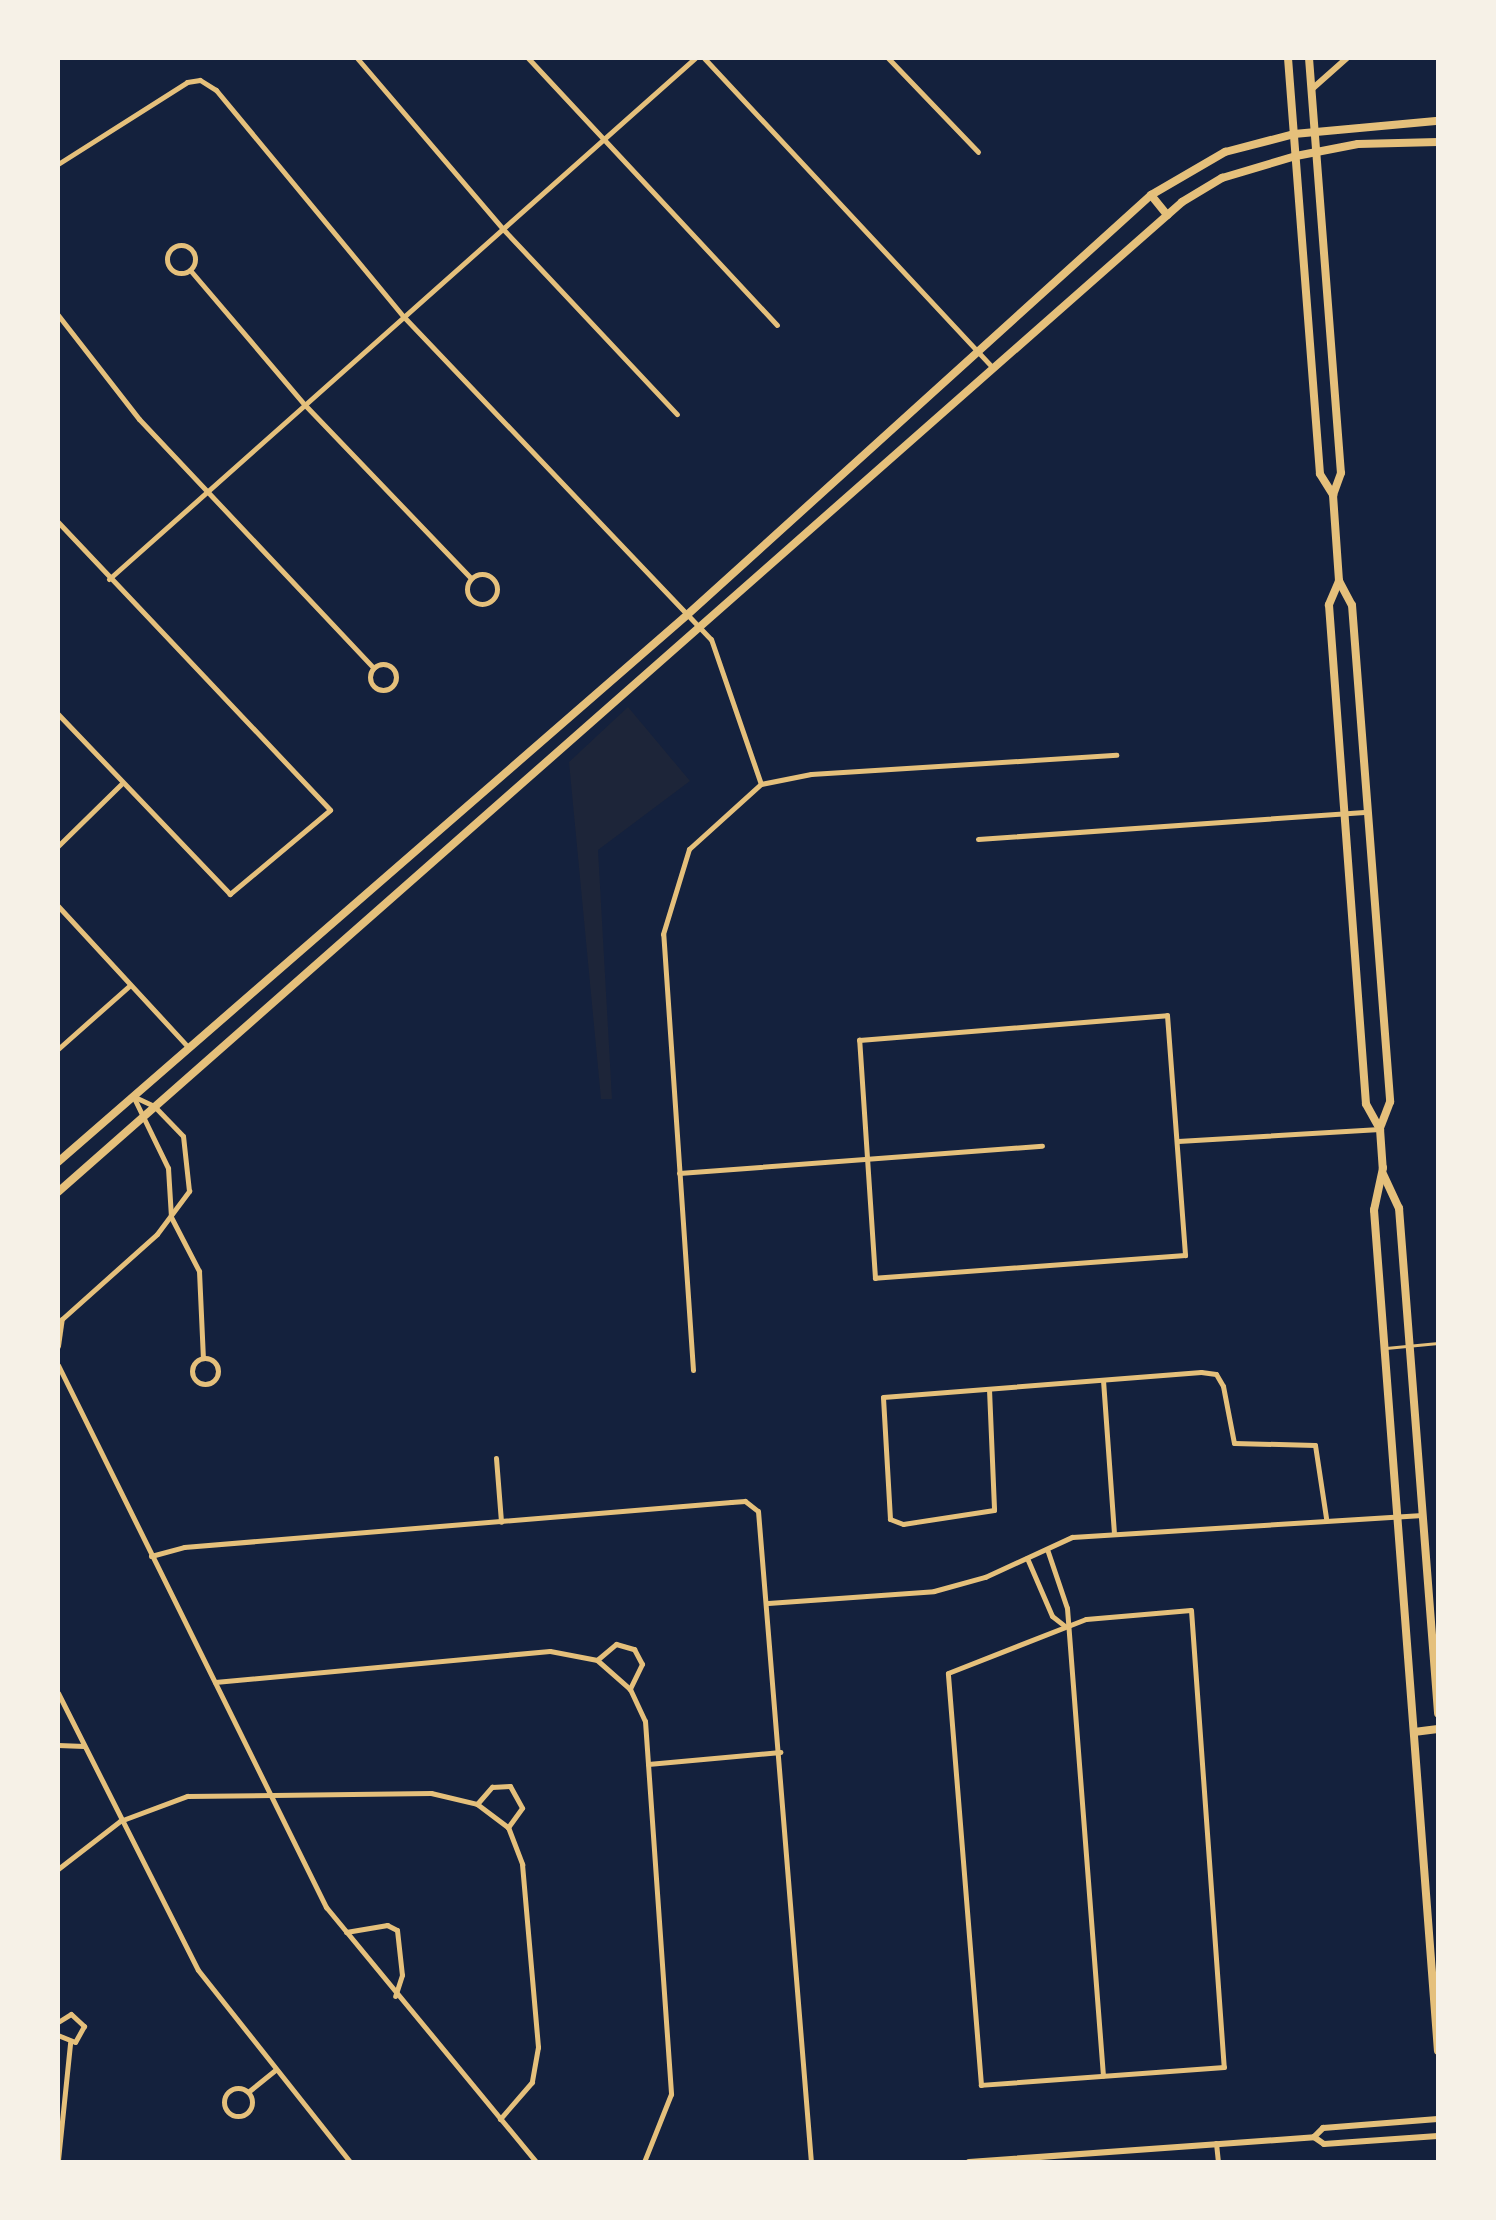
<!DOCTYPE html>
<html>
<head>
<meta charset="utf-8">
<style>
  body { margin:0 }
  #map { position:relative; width:1496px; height:2220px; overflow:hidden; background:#14213d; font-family:Signika,sans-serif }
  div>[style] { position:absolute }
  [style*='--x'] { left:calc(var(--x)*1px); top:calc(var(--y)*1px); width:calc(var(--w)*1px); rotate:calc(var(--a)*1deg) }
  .green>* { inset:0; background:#1d2539 }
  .service>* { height:2.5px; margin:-1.25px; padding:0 1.25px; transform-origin:1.25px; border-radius:1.25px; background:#e5c07b }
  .minor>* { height:5px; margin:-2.5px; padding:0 2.5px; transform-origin:2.5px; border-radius:2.5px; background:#e5c07b }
  .minor>.ring { margin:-2.5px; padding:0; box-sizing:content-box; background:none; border:5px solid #e5c07b; border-radius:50% }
  .tertiary>* { height:6px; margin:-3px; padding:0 3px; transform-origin:3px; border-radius:3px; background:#e5c07b }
  .secondary>* { height:8px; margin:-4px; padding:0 4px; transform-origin:4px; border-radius:4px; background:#e5c07b }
  .primary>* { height:8px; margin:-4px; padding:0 4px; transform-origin:4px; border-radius:4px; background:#e5c07b }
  span { translate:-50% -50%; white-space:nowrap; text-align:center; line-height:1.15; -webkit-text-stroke:8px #f6f1e7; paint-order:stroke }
  .frame { position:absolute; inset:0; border:60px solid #f6f1e7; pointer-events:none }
</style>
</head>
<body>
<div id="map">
  <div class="green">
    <div style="clip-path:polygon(628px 707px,690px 781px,598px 850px,612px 1099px,601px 1099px,569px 762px)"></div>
  </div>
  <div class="service">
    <div style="--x:1386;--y:1348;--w:52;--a:-5.5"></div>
  </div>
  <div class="minor">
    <div style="--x:357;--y:58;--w:225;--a:49.5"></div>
    <div style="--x:503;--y:229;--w:254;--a:46.8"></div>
    <div style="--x:528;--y:58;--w:365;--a:47"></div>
    <div style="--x:704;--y:58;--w:424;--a:47"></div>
    <div style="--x:888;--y:58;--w:130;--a:46.2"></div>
    <div style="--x:58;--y:164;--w:153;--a:-32.4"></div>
    <div style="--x:187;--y:82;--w:13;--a:-9"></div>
    <div style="--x:200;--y:80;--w:19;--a:32"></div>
    <div style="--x:216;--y:90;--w:293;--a:50.4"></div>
    <div style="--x:403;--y:316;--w:446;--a:46.4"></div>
    <div style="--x:711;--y:639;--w:153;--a:71"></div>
    <div class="ring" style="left:167px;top:245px;width:23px;height:23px"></div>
    <div style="--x:190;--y:270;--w:176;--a:49.6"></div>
    <div style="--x:304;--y:404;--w:241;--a:46.2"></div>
    <div style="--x:58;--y:315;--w:132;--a:52.1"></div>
    <div style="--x:139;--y:419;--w:342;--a:46.7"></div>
    <div style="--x:58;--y:522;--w:396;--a:46.6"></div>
    <div style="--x:330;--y:810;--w:131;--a:140"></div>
    <div style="--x:230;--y:894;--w:249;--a:-133.7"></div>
    <div class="ring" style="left:467px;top:574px;width:25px;height:25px"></div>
    <div style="--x:109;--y:579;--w:784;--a:-41.64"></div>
    <div class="ring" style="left:370px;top:664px;width:21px;height:21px"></div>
    <div style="--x:978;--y:839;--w:391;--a:-4"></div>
    <div style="--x:58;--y:846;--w:90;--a:-44.5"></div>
    <div style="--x:58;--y:906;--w:192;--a:47.3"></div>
    <div style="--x:1167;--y:1015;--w:241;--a:85.7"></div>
    <div style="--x:1185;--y:1255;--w:311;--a:175.8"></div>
    <div style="--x:875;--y:1278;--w:239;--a:-93.8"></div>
    <div style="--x:859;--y:1040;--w:309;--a:-4.6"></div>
    <div style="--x:58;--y:1049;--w:96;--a:-41.6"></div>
    <div style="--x:134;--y:1098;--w:78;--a:64.1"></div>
    <div style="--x:168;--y:1168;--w:49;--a:86.5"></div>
    <div style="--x:1178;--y:1141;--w:202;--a:-3.4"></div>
    <div style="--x:679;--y:1173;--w:364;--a:-4.3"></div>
    <div style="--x:171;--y:1217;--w:61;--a:62.6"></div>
    <div style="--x:199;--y:1271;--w:87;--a:87.4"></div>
    <div style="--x:58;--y:1346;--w:27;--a:-82"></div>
    <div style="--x:62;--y:1319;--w:127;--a:-41.8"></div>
    <div style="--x:157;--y:1234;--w:54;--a:-53.3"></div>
    <div style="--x:189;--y:1191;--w:55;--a:-96.2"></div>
    <div style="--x:183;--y:1136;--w:42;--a:-134"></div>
    <div style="--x:154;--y:1106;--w:23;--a:-155"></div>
    <div class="ring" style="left:192px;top:1358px;width:21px;height:21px"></div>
    <div style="--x:58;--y:1365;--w:605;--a:63.69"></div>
    <div style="--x:326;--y:1907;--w:330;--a:50.5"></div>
    <div style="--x:693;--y:1370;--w:437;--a:-93.9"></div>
    <div style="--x:663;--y:934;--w:89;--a:-73"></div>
    <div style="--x:689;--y:849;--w:97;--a:-42.1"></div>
    <div style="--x:761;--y:784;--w:51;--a:-11.3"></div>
    <div style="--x:811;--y:774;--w:306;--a:-3.6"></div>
    <div style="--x:1103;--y:1380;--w:154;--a:85.9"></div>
    <div style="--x:989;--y:1389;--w:121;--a:87.6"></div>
    <div style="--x:994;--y:1510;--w:92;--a:171.3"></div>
    <div style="--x:903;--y:1524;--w:14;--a:-159"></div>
    <div style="--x:890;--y:1519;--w:122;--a:-93.3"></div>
    <div style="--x:883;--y:1397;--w:319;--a:-4.5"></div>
    <div style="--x:1201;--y:1372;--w:15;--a:8"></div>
    <div style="--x:1216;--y:1374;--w:14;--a:60"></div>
    <div style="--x:1223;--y:1386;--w:58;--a:79.1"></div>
    <div style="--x:1234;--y:1443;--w:81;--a:1.4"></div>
    <div style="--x:1315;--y:1445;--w:74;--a:81.4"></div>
    <div style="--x:496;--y:1458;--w:64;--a:85.5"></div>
    <div style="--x:1047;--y:1549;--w:62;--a:71.3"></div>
    <div style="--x:1067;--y:1608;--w:469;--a:85.6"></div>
    <div style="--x:151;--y:1556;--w:34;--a:-15"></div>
    <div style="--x:184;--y:1547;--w:549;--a:-4.7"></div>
    <div style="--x:731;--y:1502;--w:14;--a:-4"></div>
    <div style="--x:745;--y:1501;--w:16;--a:38"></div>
    <div style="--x:758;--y:1511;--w:653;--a:85.35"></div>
    <div style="--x:1027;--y:1558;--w:63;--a:66.7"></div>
    <div style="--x:1052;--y:1616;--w:16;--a:38"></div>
    <div style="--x:768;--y:1603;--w:166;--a:-4.1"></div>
    <div style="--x:934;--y:1591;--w:53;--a:-15.4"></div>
    <div style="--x:985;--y:1577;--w:96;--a:-24.7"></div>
    <div style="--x:1072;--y:1537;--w:351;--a:-3.6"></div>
    <div style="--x:1191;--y:1610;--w:458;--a:85.9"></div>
    <div style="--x:1224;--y:2067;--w:244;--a:175.8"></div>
    <div style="--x:981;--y:2085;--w:413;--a:-94.6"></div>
    <div style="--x:948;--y:1673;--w:148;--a:-21.4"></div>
    <div style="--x:1086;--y:1619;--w:105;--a:-4.9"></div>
    <div style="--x:597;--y:1660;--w:25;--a:-40"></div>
    <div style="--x:616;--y:1644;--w:19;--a:16"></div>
    <div style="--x:634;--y:1649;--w:17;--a:62"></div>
    <div style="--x:642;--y:1664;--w:28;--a:116"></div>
    <div style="--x:215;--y:1682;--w:336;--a:-5.3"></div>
    <div style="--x:550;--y:1651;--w:48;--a:10.8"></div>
    <div style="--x:597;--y:1660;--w:44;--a:41.3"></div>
    <div style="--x:630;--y:1689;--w:35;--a:65"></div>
    <div style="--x:645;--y:1721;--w:374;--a:86"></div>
    <div style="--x:671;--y:2094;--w:73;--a:111.7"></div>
    <div style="--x:58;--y:1693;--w:310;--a:63.2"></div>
    <div style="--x:198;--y:1970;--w:245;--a:51.6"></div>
    <div style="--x:58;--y:1745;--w:26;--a:2"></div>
    <div style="--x:648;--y:1764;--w:133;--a:-5.2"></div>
    <div style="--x:477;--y:1804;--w:23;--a:-49"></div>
    <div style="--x:492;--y:1787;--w:18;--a:-3"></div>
    <div style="--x:510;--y:1786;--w:25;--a:61"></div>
    <div style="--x:522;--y:1808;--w:24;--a:126"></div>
    <div style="--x:58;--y:1869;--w:78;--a:-37.7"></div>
    <div style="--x:120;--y:1821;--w:72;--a:-20.5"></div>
    <div style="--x:187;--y:1796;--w:244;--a:-0.7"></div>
    <div style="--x:431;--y:1793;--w:47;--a:13.4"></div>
    <div style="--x:477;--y:1804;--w:39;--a:37"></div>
    <div style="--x:508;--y:1827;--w:40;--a:69"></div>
    <div style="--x:522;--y:1864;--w:184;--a:85"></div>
    <div style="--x:538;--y:2047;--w:36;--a:100"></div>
    <div style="--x:532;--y:2082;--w:49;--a:130.9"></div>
    <div style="--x:346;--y:1932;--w:42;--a:-9.7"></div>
    <div style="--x:387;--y:1925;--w:11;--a:27"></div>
    <div style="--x:397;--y:1930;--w:45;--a:83.7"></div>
    <div style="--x:402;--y:1975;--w:22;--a:108"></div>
    <div style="--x:58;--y:2022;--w:15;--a:-32"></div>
    <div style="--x:71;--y:2014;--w:18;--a:43"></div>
    <div style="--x:84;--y:2026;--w:18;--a:119"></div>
    <div style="--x:75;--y:2042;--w:18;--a:-158"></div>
    <div class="ring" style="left:224px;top:2088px;width:23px;height:23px"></div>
    <div style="--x:248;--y:2092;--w:35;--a:-39"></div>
    <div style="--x:1216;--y:2143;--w:19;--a:84"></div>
    <div style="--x:58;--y:2160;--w:118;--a:-84.1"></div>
  </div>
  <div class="tertiary">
    <div style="--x:1312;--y:89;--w:47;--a:-41.5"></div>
    <div style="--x:1314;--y:2137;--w:12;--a:35"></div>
    <div style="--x:1324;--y:2144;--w:114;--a:-4"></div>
    <div style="--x:969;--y:2162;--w:346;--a:-4.1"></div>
    <div style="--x:1314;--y:2137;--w:13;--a:-45"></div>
    <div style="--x:1323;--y:2128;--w:115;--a:-4.5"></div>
  </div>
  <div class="secondary">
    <div style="--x:1288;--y:58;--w:417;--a:85.6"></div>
    <div style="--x:1320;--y:474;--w:25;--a:58"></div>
    <div style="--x:1309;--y:58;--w:416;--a:85.6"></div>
    <div style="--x:1341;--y:473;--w:23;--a:110"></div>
    <div style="--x:1333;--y:495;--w:86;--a:86"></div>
    <div style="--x:1339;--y:581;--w:27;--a:62"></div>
    <div style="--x:1352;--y:605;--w:498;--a:85.6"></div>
    <div style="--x:1390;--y:1102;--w:28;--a:111"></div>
    <div style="--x:1339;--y:581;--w:26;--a:113"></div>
    <div style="--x:1329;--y:605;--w:500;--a:85.76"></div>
    <div style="--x:1366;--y:1104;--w:29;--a:61"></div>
    <div style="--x:1380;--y:1129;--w:39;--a:86"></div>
    <div style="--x:1383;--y:1168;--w:43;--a:102.1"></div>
    <div style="--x:1374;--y:1210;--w:843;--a:85.65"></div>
    <div style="--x:1383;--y:1174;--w:38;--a:65"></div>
    <div style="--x:1399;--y:1208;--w:507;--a:85.58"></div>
    <div style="--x:1414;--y:1732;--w:24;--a:-7"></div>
  </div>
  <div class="primary">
    <div style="--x:1151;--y:195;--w:26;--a:51"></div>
    <div style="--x:58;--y:1162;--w:834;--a:-41.01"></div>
    <div style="--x:687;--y:615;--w:626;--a:-42.15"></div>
    <div style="--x:1151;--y:195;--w:86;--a:-30.2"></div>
    <div style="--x:1225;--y:152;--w:71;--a:-14.6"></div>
    <div style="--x:1294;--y:134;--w:145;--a:-5.2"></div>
    <div style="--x:58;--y:1192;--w:1498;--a:-41.37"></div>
    <div style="--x:1182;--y:202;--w:47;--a:-31"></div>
    <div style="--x:1222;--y:178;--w:77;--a:-16.6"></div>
    <div style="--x:1296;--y:156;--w:63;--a:-11"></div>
    <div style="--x:1358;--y:144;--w:80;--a:-1.4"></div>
  </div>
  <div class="frame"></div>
</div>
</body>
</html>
